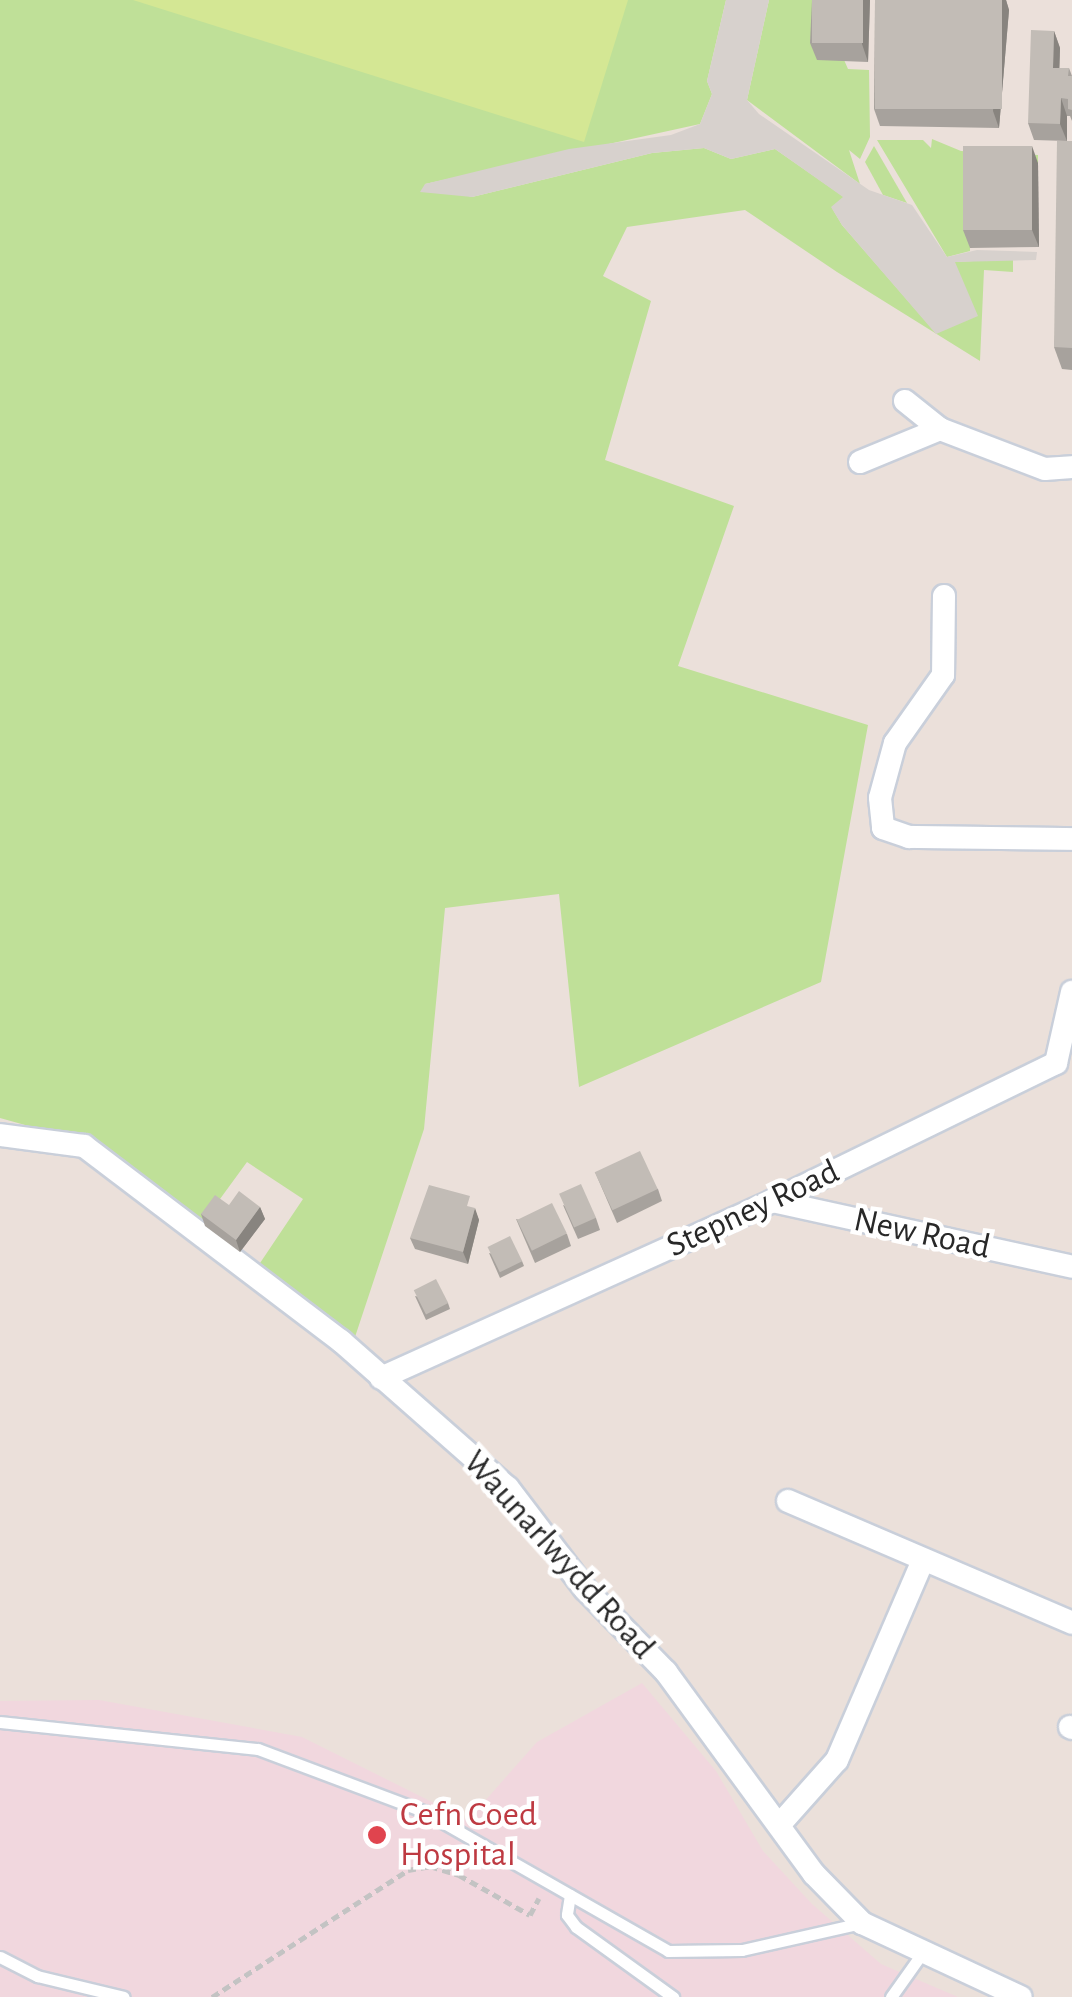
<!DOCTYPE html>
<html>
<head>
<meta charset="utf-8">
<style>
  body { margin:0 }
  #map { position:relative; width:1072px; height:1997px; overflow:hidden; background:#ebe0da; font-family:"Alegreya Sans",sans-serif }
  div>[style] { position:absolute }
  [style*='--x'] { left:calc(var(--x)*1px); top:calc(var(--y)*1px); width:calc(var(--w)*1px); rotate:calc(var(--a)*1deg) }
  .medical>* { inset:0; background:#f1d7de }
  .green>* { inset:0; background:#bfe098 }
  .pitch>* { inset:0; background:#d4e794 }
  .plaza>* { inset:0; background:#d7d1cd }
  .path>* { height:5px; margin-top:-2.5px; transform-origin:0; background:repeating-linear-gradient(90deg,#c3c3c3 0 8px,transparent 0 13px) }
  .roads { filter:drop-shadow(2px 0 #c9cfda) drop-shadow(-2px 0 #c9cfda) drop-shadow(0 2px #c9cfda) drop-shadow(0 -2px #c9cfda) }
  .service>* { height:11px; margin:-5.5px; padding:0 5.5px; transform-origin:5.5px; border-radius:5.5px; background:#fff }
  .minor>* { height:22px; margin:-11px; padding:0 11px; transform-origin:11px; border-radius:11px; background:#fff }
  .wall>* { inset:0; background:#a7a29d }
  .shaded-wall>* { inset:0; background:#88847f }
  .building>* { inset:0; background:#c2bcb6; transform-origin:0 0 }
  .dots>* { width:28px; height:28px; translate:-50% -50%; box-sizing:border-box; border:5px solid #fff; border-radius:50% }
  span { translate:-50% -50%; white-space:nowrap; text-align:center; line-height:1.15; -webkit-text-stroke:9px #fff; paint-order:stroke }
  .street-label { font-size:35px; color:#282828 }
  .health-label { font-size:35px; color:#be3a42 }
  .left { translate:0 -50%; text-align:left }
</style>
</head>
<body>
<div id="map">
  <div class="medical">
    <div style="clip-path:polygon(642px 1683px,716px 1771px,763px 1851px,812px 1904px,881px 1964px,958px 1997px,0 1997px,0 1701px,99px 1700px,302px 1737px,468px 1820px,537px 1742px)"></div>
  </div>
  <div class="green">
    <div style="clip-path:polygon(0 0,726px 0,707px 81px,712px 94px,700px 124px,425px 184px,472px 197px,652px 153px,704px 148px,731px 159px,775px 149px,844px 197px,832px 208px,842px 225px,936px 333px,954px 262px,1013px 259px,1013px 272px,984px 270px,980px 361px,837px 272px,745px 210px,627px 227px,603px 276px,651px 301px,605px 460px,734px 506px,678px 666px,868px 725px,821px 982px,579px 1087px,559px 894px,445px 908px,424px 1129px,353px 1343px,254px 1272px,303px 1199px,247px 1162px,201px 1225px,86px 1142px,0 1118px)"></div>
    <div style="clip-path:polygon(769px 0,818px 0,848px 69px,869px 70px,870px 137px,860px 159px,849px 150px,860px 184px,747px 100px)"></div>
    <div style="clip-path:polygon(932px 139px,961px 151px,1038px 155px,1038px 163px,970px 164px,970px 251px,947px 257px,877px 140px,923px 140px,931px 148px)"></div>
    <div style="clip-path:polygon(874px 146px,907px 203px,883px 195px,865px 162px)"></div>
  </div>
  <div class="pitch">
    <div style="clip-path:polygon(133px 0,628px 0,584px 142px)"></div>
  </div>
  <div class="plaza">
    <div style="clip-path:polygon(726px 0,769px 0,747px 100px,759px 114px,869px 190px,912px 205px,947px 257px,977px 250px,1037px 252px,1036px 260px,955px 262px,978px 316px,936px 334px,842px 225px,831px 207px,843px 197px,775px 149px,731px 159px,704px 148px,652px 153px,472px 197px,420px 192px,425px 184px,569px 149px,671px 135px,700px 124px,712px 94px,707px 81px)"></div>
  </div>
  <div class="path">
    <div style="--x:212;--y:1997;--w:234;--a:-32.9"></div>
    <div style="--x:408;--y:1870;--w:22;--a:-10"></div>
    <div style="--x:430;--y:1866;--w:30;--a:17"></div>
    <div style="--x:459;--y:1875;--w:81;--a:29.4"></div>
    <div style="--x:530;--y:1915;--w:19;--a:-62"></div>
  </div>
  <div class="roads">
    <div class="service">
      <div style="--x:0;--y:1722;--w:259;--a:6"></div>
      <div style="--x:258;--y:1749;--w:176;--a:20.6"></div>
      <div style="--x:423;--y:1811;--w:282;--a:29.7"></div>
      <div style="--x:668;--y:1951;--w:74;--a:-0.8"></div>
      <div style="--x:742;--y:1950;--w:123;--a:-12.7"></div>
      <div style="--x:570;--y:1895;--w:20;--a:99"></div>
      <div style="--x:567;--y:1915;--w:15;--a:53"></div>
      <div style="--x:576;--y:1927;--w:120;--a:35.8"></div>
      <div style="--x:0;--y:1957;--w:42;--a:27.2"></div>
      <div style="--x:37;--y:1976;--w:89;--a:13.6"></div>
      <div style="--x:891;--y:1997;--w:55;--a:-54.6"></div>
    </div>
    <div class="minor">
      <div style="--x:905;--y:401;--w:45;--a:38.7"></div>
      <div style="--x:940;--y:429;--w:112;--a:20.9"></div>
      <div style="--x:1045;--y:469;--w:27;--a:-4"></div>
      <div style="--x:860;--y:462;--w:87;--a:-22.4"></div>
      <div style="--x:944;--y:596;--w:79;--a:90.7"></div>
      <div style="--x:943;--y:675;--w:83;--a:125.2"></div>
      <div style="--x:895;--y:743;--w:57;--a:105.3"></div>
      <div style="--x:880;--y:798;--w:30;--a:84"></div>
      <div style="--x:883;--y:828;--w:28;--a:19"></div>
      <div style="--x:909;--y:837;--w:163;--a:0.7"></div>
      <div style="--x:0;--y:1135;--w:85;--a:7.5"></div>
      <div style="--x:84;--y:1146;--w:323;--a:37.2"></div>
      <div style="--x:341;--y:1341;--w:222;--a:41.4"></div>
      <div style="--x:508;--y:1488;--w:127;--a:52.7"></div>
      <div style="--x:585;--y:1589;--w:116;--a:45.7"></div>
      <div style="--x:666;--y:1672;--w:250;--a:53.8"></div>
      <div style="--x:814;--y:1874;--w:69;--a:45.6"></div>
      <div style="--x:862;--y:1923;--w:175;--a:25"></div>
      <div style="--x:773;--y:1201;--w:306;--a:12.4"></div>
      <div style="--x:381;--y:1378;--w:430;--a:-24.3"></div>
      <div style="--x:773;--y:1201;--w:315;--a:-26"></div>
      <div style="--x:1056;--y:1063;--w:73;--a:-77.3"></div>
      <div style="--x:788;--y:1501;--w:309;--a:23.2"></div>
      <div style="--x:1070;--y:1727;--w:2;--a:27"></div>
      <div style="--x:781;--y:1823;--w:84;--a:-48.4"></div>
      <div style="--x:837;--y:1760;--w:215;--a:-66.7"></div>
    </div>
  </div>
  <div class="wall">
    <div style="clip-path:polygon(812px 0,870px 0,868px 62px,817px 60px,810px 43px)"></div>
    <div style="clip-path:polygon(875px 0,1006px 0,1009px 10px,999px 128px,880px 126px,874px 109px)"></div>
    <div style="clip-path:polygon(1054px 31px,1060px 48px,1059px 68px,1069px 68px,1072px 76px,1072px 121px,1070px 116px,1067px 116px,1067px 141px,1034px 140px,1028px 123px)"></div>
    <div style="clip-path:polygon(1072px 141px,1072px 370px,1062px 369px,1054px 347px)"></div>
    <div style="clip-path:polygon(1038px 163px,1039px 247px,970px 248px,963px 230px)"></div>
    <div style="clip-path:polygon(595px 1172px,658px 1189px,662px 1201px,617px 1223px)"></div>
    <div style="clip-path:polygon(229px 1205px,260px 1207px,265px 1219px,240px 1252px,205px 1226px,201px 1214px)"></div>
    <div style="clip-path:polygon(563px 1205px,596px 1218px,600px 1230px,578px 1239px)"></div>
    <div style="clip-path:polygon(474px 1208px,479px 1220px,468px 1264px,415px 1249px,410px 1238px)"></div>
    <div style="clip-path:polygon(516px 1219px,567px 1234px,571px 1246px,535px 1263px)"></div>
    <div style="clip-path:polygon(489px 1253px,522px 1261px,524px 1266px,500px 1278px)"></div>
    <div style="clip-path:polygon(415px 1296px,448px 1303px,450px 1309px,426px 1320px)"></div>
  </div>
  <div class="shaded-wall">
    <div style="clip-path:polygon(863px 0,870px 0,868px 62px,862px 44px)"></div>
    <div style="clip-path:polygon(1002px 0,1006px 0,1009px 10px,999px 128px,993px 111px)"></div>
    <div style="clip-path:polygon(1054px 31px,1060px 48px,1059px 85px,1053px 68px)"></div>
    <div style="clip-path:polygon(1061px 98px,1067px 116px,1067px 141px,1060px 124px)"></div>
    <div style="clip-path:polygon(1032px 146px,1038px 163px,1039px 247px,1032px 230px)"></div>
    <div style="clip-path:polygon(260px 1207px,265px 1219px,240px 1252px,236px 1240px)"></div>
    <div style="clip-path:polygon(475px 1208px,479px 1220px,468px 1264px,463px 1252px)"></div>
  </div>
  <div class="building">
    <div style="left:812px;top:0;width:51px;height:43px"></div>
    <div style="left:875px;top:0;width:127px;height:109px"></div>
    <div style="clip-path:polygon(1031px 30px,1054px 31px,1053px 68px,1069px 68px,1068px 76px,1072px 76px,1072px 110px,1068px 109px,1068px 99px,1061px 98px,1060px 124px,1028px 123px)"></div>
    <div style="clip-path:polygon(1057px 141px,1072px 141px,1072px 348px,1054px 347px)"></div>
    <div style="left:963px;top:146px;width:69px;height:84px"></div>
    <div style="left:640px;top:1151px;width:42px;height:50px;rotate:65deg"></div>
    <div style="left:581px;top:1184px;width:37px;height:24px;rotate:66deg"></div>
    <div style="clip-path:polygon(429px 1185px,470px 1196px,467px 1206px,475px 1208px,463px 1252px,410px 1238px)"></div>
    <div style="clip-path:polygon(239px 1191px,260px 1207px,236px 1240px,201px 1214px,215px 1195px,229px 1205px)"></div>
    <div style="left:552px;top:1203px;width:34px;height:39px;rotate:64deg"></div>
    <div style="left:510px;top:1236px;width:28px;height:25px;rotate:64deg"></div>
    <div style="left:436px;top:1279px;width:27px;height:25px;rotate:63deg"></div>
  </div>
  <div class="dots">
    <div style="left:377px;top:1835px;background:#e0444e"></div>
  </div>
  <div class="street-label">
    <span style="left:753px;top:1209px;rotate:-25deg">Stepney Road</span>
    <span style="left:922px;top:1234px;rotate:12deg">New Road</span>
    <span style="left:559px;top:1555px;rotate:48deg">Waunarlwydd Road</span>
  </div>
  <div class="health-label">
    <span class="left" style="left:400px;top:1835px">Cefn Coed<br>Hospital</span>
  </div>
</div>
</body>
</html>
